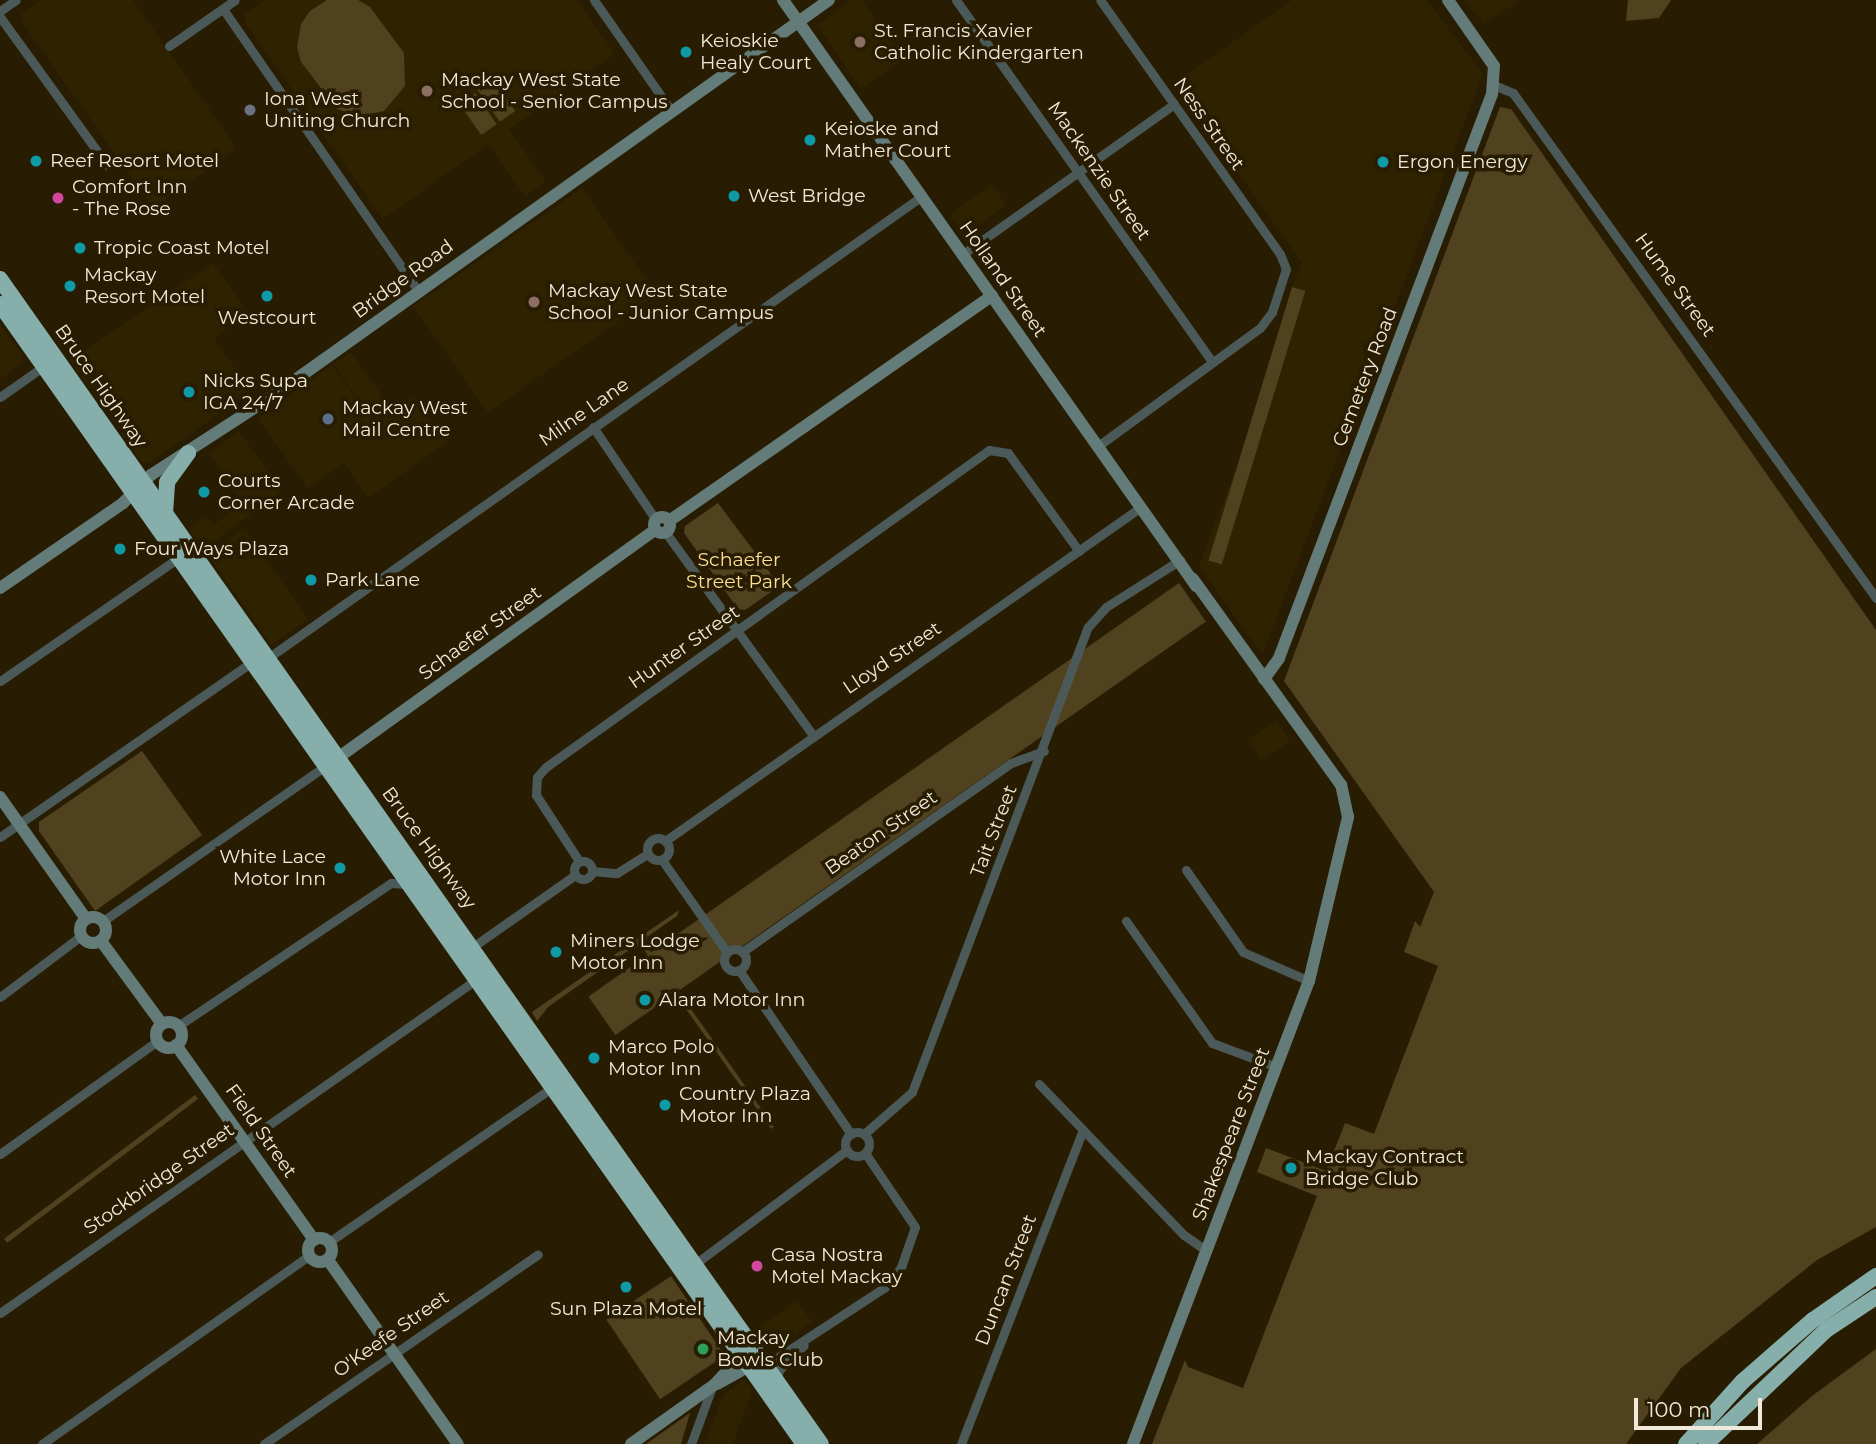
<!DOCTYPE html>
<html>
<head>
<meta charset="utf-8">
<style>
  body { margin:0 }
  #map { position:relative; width:1876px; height:1444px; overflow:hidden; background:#281d03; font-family:Montserrat,sans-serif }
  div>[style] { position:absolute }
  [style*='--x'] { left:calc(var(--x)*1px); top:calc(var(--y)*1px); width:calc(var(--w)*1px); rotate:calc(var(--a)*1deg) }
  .built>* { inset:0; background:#2f2200; transform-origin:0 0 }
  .green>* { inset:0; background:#51421f; transform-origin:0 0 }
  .street>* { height:9px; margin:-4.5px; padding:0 4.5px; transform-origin:4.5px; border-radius:4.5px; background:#4b5a59 }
  .street>.ring { margin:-4.5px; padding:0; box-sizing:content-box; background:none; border:9px solid #4b5a59; border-radius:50% }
  .secondary>* { height:12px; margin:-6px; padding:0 6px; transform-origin:6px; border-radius:6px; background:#637c79 }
  .secondary>.ring { margin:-6px; padding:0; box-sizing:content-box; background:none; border:12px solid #637c79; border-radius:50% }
  .highway>* { height:16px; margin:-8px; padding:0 8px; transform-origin:8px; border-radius:8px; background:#86aeaa }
  .dots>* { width:19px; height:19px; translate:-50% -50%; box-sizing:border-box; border:4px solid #281d03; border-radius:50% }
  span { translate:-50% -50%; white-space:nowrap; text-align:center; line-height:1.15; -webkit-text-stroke:7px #281d03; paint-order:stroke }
  .poi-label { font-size:19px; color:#f1eada }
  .left { translate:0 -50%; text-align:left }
  .right { translate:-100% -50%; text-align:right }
  .street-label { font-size:19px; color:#f1eada }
  .park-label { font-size:19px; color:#fdde96 }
  .scale { position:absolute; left:1634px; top:1398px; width:128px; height:32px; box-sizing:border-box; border:4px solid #f1eada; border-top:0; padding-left:9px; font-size:21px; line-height:24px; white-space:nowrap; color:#f1eada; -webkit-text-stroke:5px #281d03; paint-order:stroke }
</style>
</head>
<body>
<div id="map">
  <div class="built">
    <div style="clip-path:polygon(41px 0,133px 0,237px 149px,153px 208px,21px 21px,22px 13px)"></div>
    <div style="clip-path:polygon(265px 0,577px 0,615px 54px,509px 129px,546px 182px,525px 196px,488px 144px,383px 219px,244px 21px,245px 14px)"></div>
    <div style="clip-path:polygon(851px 0,862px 0,903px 59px,861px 89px,817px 25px)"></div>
    <div style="clip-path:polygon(1292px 0,1427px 0,1483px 74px,1264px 651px,1260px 652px,1199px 566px,1304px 292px,1292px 287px,1302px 263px,1175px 83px)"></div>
    <div style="clip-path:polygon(1464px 0,1521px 0,1484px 24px)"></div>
    <div style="clip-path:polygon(992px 184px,1006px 205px,969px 232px,961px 231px,950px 214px)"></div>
    <div style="left:582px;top:188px;width:130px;height:206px;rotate:55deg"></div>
    <div style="clip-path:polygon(213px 263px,246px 310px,252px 311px,214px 338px,251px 391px,149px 463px,142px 462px,110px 416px,109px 406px,102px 404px,70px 360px)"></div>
    <div style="clip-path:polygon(0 325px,23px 357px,21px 364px,0 379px)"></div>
    <div style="clip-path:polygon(351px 352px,393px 411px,414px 397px,446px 443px,368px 498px,344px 463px,308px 489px,258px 418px,332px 365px,375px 425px,334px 364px)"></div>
    <div style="clip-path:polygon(239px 431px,282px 491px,204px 549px,189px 528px,206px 516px,213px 525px,242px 504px,209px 453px)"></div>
    <div style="left:245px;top:529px;width:110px;height:45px;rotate:55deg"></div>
    <div style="left:1277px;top:721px;width:24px;height:35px;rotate:57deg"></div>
    <div style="clip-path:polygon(797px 1301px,812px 1322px,774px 1349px,766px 1347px,754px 1330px)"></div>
    <div style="clip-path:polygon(745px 1379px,752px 1391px,733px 1444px,704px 1444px,724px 1394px)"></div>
  </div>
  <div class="green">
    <div style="clip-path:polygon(327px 0,358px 0,370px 7px,404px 53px,405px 86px,384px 111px,360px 116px,337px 109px,301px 62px,297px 47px,301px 24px,310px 11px)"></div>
    <div style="clip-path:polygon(1628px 0,1671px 0,1659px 18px,1626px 21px)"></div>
    <div style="left:493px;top:79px;width:39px;height:19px;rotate:55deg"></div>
    <div style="left:475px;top:93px;width:38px;height:19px;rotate:55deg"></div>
    <div style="clip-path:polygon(1500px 107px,1511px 109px,1876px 630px,1876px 1227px,1817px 1260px,1681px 1368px,1626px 1444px,1152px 1444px,1185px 1360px,1188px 1367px,1243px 1388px,1317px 1196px,1257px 1172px,1266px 1148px,1326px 1171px,1345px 1123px,1374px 1134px,1438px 966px,1404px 952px,1415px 921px,1420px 927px,1434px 892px,1284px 681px)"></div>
    <div style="left:1292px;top:287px;width:14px;height:286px;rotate:17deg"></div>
    <div style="clip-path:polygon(718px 503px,780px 586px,745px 610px,738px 609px,684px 533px,685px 526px)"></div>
    <div style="left:1179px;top:583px;width:47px;height:721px;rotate:55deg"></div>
    <div style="clip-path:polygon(142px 751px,202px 835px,95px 911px,39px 831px,39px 822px)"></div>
    <div style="clip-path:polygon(679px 910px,677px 916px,647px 937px,646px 945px,774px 1127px,771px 1129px,642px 947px,635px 946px,548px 1007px,537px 1021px,532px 1012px)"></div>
    <div style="left:195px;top:1095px;width:5px;height:239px;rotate:53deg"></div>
    <div style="left:671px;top:1276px;width:96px;height:78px;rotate:56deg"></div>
    <div style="clip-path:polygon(1876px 1349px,1876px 1444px,1757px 1444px,1812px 1396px)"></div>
    <div style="clip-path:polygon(690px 1413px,681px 1444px,646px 1444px)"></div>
  </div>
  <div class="street">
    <div style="--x:594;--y:0;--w:136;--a:55.1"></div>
    <div style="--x:956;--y:0;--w:443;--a:54.7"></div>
    <div style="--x:223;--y:9;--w:343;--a:55.3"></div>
    <div style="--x:0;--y:11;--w:19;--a:-35"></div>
    <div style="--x:0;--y:17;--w:183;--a:54.1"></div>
    <div style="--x:169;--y:46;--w:80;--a:-34.9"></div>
    <div style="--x:1494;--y:85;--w:21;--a:23"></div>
    <div style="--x:1513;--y:93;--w:622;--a:54.29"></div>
    <div style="--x:963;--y:254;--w:259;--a:-35.4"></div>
    <div style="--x:0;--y:397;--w:54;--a:-35.2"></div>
    <div style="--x:593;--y:427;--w:112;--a:55.9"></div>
    <div style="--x:1098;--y:446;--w:200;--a:-36.1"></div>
    <div style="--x:1260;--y:328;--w:20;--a:-53"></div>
    <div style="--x:1272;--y:312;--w:45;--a:-72"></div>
    <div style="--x:1286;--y:269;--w:16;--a:-112"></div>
    <div style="--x:1280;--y:254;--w:311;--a:-125.3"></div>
    <div style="--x:666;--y:533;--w:248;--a:54"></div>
    <div style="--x:268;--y:658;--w:801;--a:-35.24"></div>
    <div style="--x:0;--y:681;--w:220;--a:-34.6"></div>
    <div style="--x:0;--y:837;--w:308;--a:-34.8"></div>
    <div class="ring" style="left:647px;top:838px;width:13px;height:13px"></div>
    <div style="--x:665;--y:841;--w:581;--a:-35.06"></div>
    <div style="--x:662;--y:860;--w:113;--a:54.8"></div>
    <div class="ring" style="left:574px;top:861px;width:9px;height:9px"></div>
    <div style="--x:579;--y:861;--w:79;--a:-123.1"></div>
    <div style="--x:536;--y:795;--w:18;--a:-87"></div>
    <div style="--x:537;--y:777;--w:13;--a:-48"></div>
    <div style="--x:546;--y:767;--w:545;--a:-35.59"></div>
    <div style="--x:989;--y:450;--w:19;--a:9"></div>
    <div style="--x:1008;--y:453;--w:121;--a:54.1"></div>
    <div style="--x:1186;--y:870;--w:100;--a:55.2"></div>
    <div style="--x:1243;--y:952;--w:72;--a:23.7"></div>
    <div style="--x:592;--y:871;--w:25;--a:5"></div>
    <div style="--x:617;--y:873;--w:36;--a:-32"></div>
    <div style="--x:103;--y:921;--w:271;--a:-34.9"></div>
    <div style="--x:1126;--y:921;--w:149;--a:54.8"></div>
    <div style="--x:1212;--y:1043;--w:69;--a:20.3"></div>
    <div style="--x:474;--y:946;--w:123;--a:-35.1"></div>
    <div class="ring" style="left:724px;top:949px;width:13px;height:13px"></div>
    <div style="--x:742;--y:952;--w:329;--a:-35.1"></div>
    <div style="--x:1011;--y:763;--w:35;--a:-20"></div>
    <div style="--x:739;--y:970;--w:199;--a:55.7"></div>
    <div style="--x:0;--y:997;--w:101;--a:-37"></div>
    <div style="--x:178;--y:1026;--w:257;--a:-33.9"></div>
    <div style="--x:391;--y:883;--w:17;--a:3"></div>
    <div style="--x:1039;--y:1084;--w:209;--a:46.2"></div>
    <div style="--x:1184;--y:1235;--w:28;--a:35"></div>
    <div class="ring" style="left:845px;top:1132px;width:15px;height:15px"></div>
    <div style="--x:864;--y:1134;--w:64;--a:-41.2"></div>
    <div style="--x:912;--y:1092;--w:497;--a:-69.3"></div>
    <div style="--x:1088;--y:627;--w:27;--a:-48"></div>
    <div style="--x:1106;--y:607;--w:88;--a:-32.4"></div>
    <div style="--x:0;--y:1154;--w:193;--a:-35.7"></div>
    <div style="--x:329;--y:1242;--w:274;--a:-34.7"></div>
    <div style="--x:695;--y:1264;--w:190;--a:-36.9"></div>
    <div style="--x:0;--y:1313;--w:582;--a:-35"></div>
    <div style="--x:766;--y:1365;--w:142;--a:-33.2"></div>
    <div style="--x:885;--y:1287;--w:26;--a:-51"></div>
    <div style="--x:901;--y:1267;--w:42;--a:-70.7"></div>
    <div style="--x:915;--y:1227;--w:89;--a:-124"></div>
    <div style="--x:776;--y:1380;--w:10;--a:-73"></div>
    <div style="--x:779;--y:1370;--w:35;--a:-45"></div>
    <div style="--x:42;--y:1444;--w:327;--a:-35.2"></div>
    <div style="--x:264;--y:1444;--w:333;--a:-34.7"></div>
    <div style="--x:691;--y:1444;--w:61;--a:-69.8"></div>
    <div style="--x:961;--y:1444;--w:337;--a:-68.8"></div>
  </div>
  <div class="secondary">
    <div style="--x:783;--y:0;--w:717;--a:54.82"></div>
    <div class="ring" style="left:654px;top:517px;width:4px;height:4px"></div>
    <div style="--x:669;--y:521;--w:394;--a:-34.9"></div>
    <div style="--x:0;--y:588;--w:150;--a:-34.6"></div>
    <div style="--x:123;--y:503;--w:40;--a:-45"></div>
    <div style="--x:151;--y:475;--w:147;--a:-33"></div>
    <div style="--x:274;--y:395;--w:681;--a:-35.44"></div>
    <div style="--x:1264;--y:679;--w:26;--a:-54"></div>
    <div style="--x:1279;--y:658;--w:603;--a:-69.31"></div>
    <div style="--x:1492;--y:94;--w:28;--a:-86"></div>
    <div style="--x:1494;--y:66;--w:80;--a:-124.9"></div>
    <div style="--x:332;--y:762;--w:398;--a:-35.7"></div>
    <div style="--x:0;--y:797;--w:149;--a:54.8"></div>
    <div class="ring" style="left:80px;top:917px;width:14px;height:14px"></div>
    <div style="--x:101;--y:941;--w:103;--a:53.7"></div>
    <div class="ring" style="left:156px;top:1022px;width:14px;height:14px"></div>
    <div style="--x:176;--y:1045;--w:239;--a:54.7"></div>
    <div class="ring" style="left:308px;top:1238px;width:12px;height:12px"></div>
    <div style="--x:328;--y:1260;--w:225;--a:54.8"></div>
    <div style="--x:717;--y:1384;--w:37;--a:-29"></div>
    <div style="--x:631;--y:1444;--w:102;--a:-35.4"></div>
    <div style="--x:714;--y:1385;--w:33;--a:-47"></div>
    <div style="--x:736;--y:1361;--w:11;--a:-80"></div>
    <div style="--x:1133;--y:1444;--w:495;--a:-69.2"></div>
    <div style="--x:1309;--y:981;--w:169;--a:-76.6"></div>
    <div style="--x:1348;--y:817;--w:33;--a:-102"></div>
    <div style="--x:1341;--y:785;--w:254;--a:-125.7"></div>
  </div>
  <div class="highway">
    <div style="--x:0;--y:279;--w:1425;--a:54.83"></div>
    <div style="--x:0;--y:304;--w:1395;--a:54.81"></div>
    <div style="--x:165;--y:513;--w:31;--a:-86"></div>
    <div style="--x:167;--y:482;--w:36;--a:-54"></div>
    <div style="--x:1686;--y:1444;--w:85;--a:-47.9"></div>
    <div style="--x:1743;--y:1381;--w:93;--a:-41.1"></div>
    <div style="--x:1813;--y:1320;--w:77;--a:-34.9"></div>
    <div style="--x:1706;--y:1444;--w:166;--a:-43.5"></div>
    <div style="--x:1826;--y:1330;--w:60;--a:-33.4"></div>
  </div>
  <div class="dots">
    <div style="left:860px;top:42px;background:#8d6e63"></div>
    <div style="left:686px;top:52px;background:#0f9aa8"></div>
    <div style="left:427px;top:91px;background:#8d6e63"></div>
    <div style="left:250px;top:110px;background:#6b7280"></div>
    <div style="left:810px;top:140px;background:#0f9aa8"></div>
    <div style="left:36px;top:161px;background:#0f9aa8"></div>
    <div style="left:1383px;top:162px;background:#0f9aa8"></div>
    <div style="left:734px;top:196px;background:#0f9aa8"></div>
    <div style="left:58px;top:198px;background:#d1479c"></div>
    <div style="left:80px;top:248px;background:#0f9aa8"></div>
    <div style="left:70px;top:286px;background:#0f9aa8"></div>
    <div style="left:267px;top:296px;background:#0f9aa8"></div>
    <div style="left:534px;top:302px;background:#8d6e63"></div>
    <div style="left:189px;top:392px;background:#0f9aa8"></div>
    <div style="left:328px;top:419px;background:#5c6f8a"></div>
    <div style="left:204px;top:492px;background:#0f9aa8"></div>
    <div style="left:120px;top:549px;background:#0f9aa8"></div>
    <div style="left:311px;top:580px;background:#0f9aa8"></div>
    <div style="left:340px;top:868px;background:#0f9aa8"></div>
    <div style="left:556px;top:952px;background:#0f9aa8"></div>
    <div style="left:645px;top:1000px;background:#0f9aa8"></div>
    <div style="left:594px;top:1058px;background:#0f9aa8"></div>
    <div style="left:665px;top:1105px;background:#0f9aa8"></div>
    <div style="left:1291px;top:1168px;background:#0f9aa8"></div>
    <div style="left:757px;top:1266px;background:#d1479c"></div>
    <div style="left:626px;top:1287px;background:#0f9aa8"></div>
    <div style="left:703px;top:1349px;background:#2e9e5b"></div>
  </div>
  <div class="poi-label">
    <span class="left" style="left:874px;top:42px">St. Francis Xavier<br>Catholic Kindergarten</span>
    <span class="left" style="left:700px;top:52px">Keioskie<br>Healy Court</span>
    <span class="left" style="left:441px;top:91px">Mackay West State<br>School - Senior Campus</span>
    <span class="left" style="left:264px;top:110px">Iona West<br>Uniting Church</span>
    <span class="left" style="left:824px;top:140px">Keioske and<br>Mather Court</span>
    <span class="left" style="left:50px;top:161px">Reef Resort Motel</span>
    <span class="left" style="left:1397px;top:162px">Ergon Energy</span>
    <span class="left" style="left:72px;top:198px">Comfort Inn<br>- The Rose</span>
    <span class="left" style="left:748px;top:196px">West Bridge</span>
    <span class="left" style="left:94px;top:248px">Tropic Coast Motel</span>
    <span class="left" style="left:84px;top:286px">Mackay<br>Resort Motel</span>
    <span class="left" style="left:548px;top:302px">Mackay West State<br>School - Junior Campus</span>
    <span style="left:267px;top:318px">Westcourt</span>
    <span class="left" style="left:203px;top:392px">Nicks Supa<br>IGA 24/7</span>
    <span class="left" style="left:342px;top:419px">Mackay West<br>Mail Centre</span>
    <span class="left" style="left:218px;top:492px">Courts<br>Corner Arcade</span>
    <span class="left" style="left:134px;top:549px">Four Ways Plaza</span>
    <span class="left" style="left:325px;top:580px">Park Lane</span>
    <span class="right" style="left:326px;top:868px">White Lace<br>Motor Inn</span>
    <span class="left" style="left:570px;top:952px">Miners Lodge<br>Motor Inn</span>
    <span class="left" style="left:659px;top:1000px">Alara Motor Inn</span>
    <span class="left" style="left:608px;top:1058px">Marco Polo<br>Motor Inn</span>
    <span class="left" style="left:679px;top:1105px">Country Plaza<br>Motor Inn</span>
    <span class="left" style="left:1305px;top:1168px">Mackay Contract<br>Bridge Club</span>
    <span class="left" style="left:771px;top:1266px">Casa Nostra<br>Motel Mackay</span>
    <span style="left:626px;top:1309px">Sun Plaza Motel</span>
    <span class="left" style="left:717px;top:1349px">Mackay<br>Bowls Club</span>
  </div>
  <div class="street-label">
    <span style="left:1209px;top:124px;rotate:55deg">Ness Street</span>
    <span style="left:1099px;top:171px;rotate:55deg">Mackenzie Street</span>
    <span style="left:403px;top:279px;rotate:-36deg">Bridge Road</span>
    <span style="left:1003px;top:279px;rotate:55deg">Holland Street</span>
    <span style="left:1675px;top:285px;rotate:54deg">Hume Street</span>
    <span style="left:1365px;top:377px;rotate:-69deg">Cemetery Road</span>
    <span style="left:101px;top:386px;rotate:55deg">Bruce Highway</span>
    <span style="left:584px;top:412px;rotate:-35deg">Milne Lane</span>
    <span style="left:480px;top:633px;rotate:-36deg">Schaefer Street</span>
    <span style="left:684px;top:647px;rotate:-35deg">Hunter Street</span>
    <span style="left:892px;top:658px;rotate:-34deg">Lloyd Street</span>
    <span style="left:994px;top:831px;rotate:-69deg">Tait Street</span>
    <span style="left:881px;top:833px;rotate:-35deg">Beaton Street</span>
    <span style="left:429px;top:848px;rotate:54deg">Bruce Highway</span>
    <span style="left:261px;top:1131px;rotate:55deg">Field Street</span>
    <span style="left:1231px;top:1134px;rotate:-69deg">Shakespeare Street</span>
    <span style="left:159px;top:1179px;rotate:-35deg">Stockbridge Street</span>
    <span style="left:1006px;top:1280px;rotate:-69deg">Duncan Street</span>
    <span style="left:391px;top:1334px;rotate:-35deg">O'Keefe Street</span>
  </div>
  <div class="park-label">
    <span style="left:739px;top:571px">Schaefer<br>Street Park</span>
  </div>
  <div class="scale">100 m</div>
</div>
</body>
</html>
